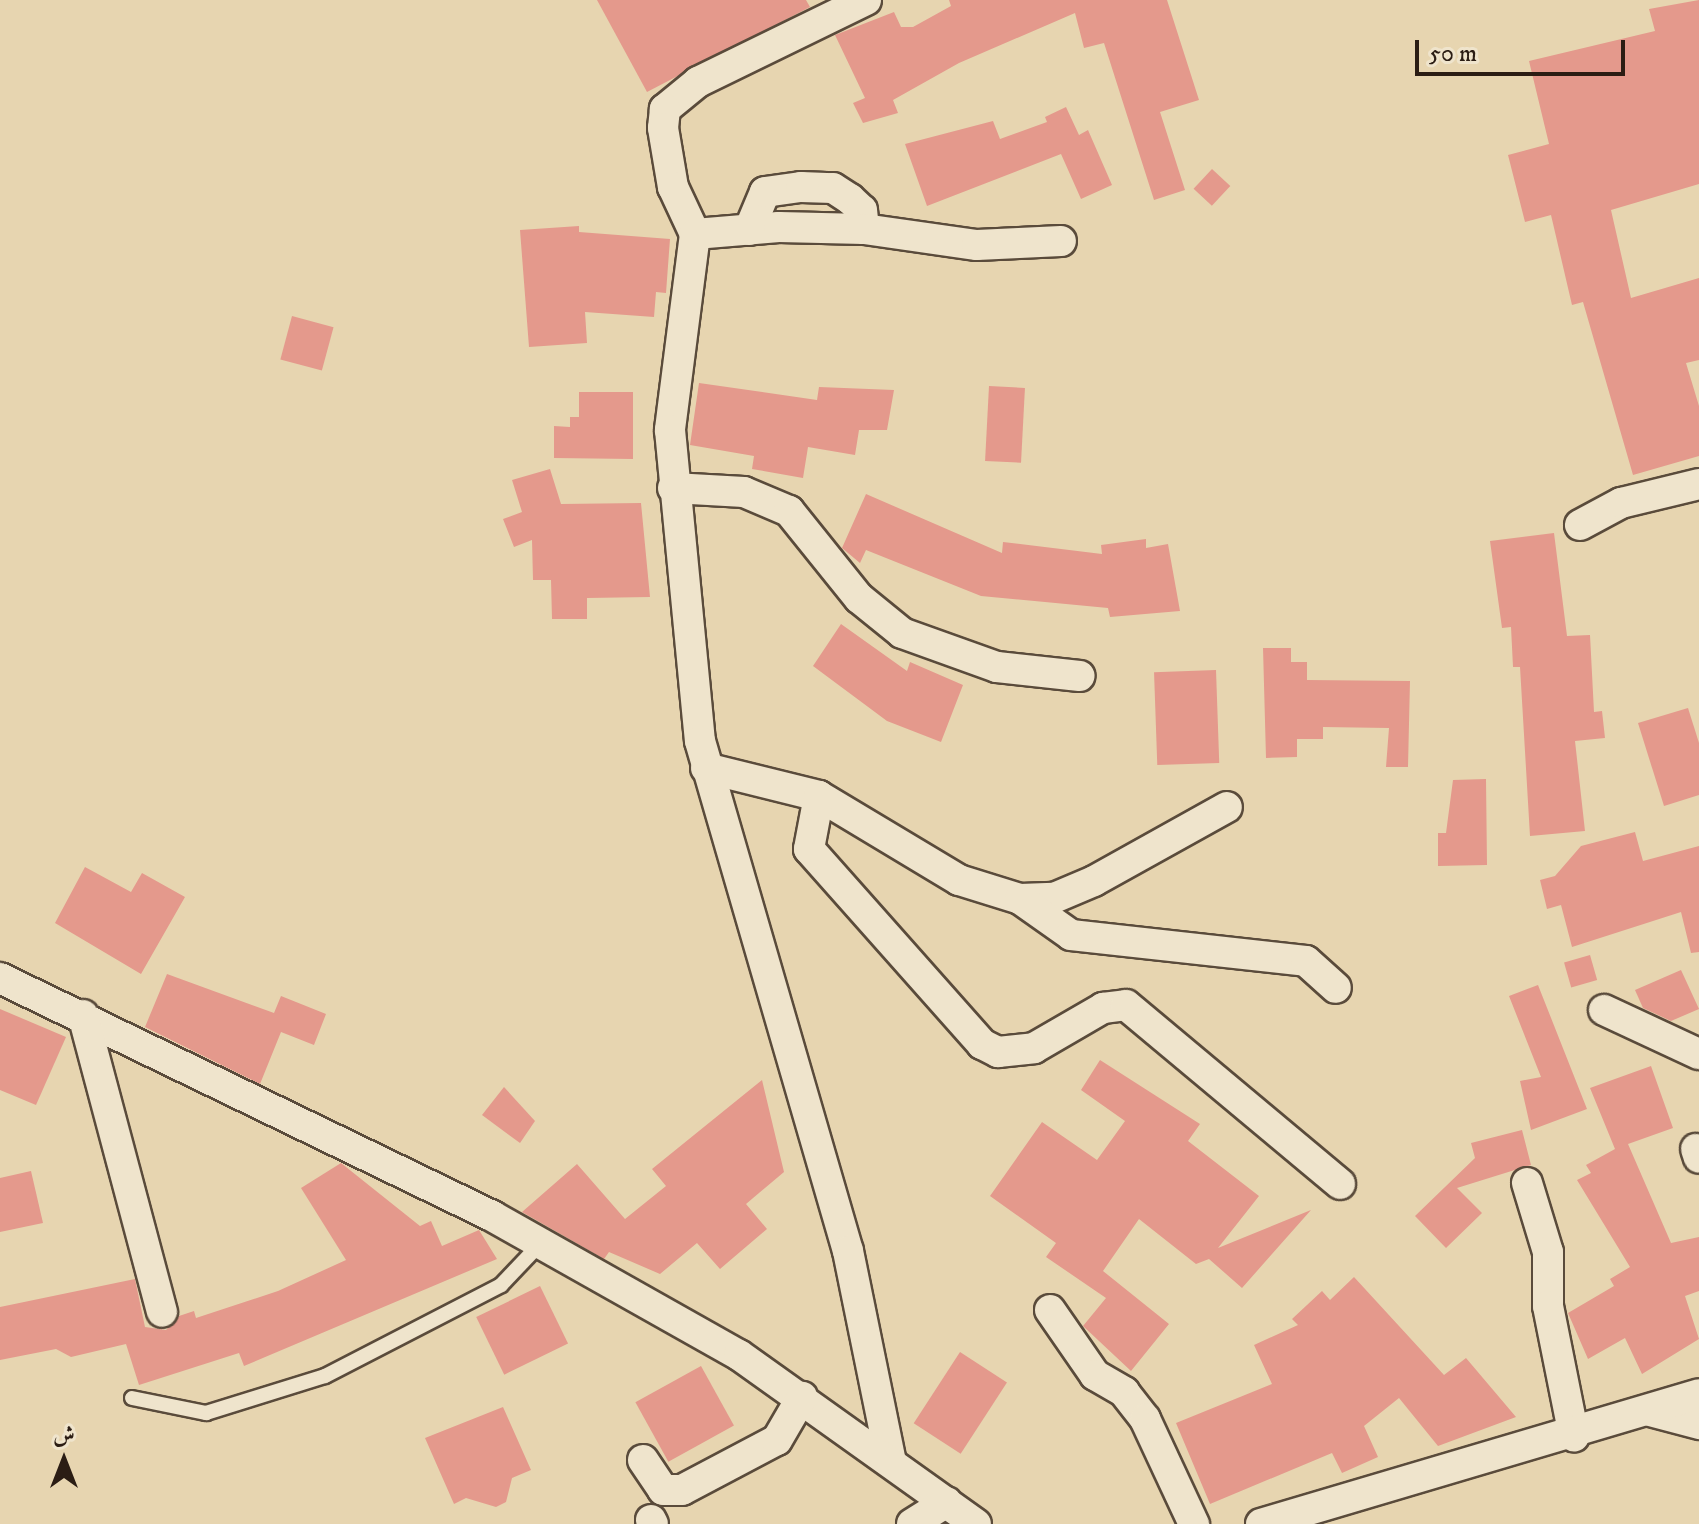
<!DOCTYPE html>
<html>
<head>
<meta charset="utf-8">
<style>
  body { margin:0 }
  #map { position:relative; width:1699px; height:1524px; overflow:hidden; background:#e7d5b0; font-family:"IM FELL DW Pica",Amiri,serif }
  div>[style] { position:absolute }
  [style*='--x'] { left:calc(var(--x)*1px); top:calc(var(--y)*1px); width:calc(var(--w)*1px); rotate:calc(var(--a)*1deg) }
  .building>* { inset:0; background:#e4998c; transform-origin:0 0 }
  .roads { filter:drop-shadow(2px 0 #5a4b3b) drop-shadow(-2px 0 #5a4b3b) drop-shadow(0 2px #5a4b3b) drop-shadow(0 -2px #5a4b3b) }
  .service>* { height:14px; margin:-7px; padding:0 7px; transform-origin:7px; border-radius:7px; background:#efe4cc }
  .minor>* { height:30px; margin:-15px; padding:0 15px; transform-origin:15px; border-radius:15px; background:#efe4cc }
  span { translate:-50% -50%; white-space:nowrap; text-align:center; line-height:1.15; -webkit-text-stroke:8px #efe4cc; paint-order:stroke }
  .north { position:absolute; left:24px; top:1420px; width:80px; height:80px; -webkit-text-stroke:6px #efe4cc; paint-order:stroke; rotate:0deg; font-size:22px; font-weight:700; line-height:32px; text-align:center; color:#2b1d14 }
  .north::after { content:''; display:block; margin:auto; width:28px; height:36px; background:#2b1d14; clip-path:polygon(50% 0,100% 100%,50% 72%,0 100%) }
  .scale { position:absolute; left:1415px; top:40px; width:210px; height:36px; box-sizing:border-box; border:4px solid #2b1d14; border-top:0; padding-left:10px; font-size:24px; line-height:28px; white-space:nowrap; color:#2b1d14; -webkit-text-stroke:6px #efe4cc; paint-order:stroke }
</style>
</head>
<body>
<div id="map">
  <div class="building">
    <div style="clip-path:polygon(597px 0,806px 0,810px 7px,647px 92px)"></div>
    <div style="clip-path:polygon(949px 0,1167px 0,1199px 100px,1160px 112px,1185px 190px,1154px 200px,1104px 43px,1084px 48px,1075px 13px,959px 63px,893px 100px,898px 113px,863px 123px,853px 103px,865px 98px,835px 35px,894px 12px,901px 27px,913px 27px,951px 6px)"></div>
    <div style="clip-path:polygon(1699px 0,1699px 184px,1611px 210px,1631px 298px,1699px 278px,1699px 360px,1686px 363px,1699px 406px,1699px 456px,1633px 475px,1583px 302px,1572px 305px,1551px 215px,1525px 222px,1508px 155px,1549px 144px,1529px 61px,1655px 31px,1649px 9px)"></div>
    <div style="clip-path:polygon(1066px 107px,1079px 135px,1088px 130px,1112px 185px,1081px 199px,1061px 154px,927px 206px,905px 144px,993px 121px,1000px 139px,1047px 122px,1045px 117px)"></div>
    <div style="left:1212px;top:169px;width:25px;height:27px;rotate:43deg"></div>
    <div style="clip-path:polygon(579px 226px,579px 232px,670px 239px,666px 293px,656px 292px,654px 317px,585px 312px,587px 343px,529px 347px,520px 230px)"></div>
    <div style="left:292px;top:316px;width:43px;height:45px;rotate:15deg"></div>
    <div style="clip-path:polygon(699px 383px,817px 400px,819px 387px,894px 390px,887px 430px,859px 430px,855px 455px,808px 447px,803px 478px,752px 469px,754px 456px,690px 445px)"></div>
    <div style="left:989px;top:386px;width:36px;height:75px;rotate:3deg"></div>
    <div style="clip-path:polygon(579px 392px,633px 392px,633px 459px,554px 458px,554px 426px,570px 427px,570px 417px,579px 417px)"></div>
    <div style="clip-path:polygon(550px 469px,561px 504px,641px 503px,650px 597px,587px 598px,587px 619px,552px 619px,551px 580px,533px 580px,532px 540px,514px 547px,503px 519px,522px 512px,512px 480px)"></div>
    <div style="clip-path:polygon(866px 494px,1002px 553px,1003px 542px,1102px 554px,1101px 545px,1146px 539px,1146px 548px,1168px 544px,1180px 611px,1110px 617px,1108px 608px,981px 596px,866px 550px,860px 563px,842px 548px)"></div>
    <div style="clip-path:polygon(1554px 533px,1567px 636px,1590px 635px,1594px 712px,1602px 711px,1605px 738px,1575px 741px,1585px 831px,1530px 836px,1520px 667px,1513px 667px,1511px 627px,1502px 628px,1490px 541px)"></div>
    <div style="clip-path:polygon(841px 624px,907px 671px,910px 662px,963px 685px,941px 742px,887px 721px,813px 666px)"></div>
    <div style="clip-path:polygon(1263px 648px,1291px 648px,1291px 662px,1307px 662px,1307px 680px,1410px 681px,1408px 767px,1386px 767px,1389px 728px,1323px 727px,1323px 739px,1297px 739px,1297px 757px,1266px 758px)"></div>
    <div style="left:1216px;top:670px;width:93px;height:62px;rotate:88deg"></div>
    <div style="clip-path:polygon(1688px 708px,1699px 743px,1699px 795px,1664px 806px,1638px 723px)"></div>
    <div style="clip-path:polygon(1486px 779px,1487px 865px,1438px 866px,1438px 833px,1446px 833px,1453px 780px)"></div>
    <div style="clip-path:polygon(1635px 832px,1643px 861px,1699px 846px,1699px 952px,1691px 953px,1681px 912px,1572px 947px,1561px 905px,1547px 909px,1540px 880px,1555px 876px,1581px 846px)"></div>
    <div style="clip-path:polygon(85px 867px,131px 892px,142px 873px,185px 897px,141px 974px,55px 923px)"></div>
    <div style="left:1590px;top:955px;width:26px;height:27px;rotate:74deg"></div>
    <div style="clip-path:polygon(1681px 970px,1699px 1009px,1671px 1021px,1643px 1008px,1635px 990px)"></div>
    <div style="clip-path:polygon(167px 974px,274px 1013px,281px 996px,326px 1014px,314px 1045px,281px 1032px,260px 1084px,145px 1027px)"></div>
    <div style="clip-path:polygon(1538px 985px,1587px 1109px,1531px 1130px,1520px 1081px,1541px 1077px,1509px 996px)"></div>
    <div style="clip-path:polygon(0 1009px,66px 1037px,36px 1105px,0 1090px)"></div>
    <div style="clip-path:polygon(1100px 1060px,1200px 1124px,1188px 1141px,1259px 1196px,1218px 1248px,1311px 1210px,1242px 1288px,1209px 1259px,1196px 1264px,1139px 1219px,1103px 1271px,1169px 1324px,1131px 1371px,1083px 1326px,1106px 1298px,1046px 1257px,1056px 1243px,990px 1196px,1042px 1122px,1097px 1160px,1125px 1121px,1081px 1090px)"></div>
    <div style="clip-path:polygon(1651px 1066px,1673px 1128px,1628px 1144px,1671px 1243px,1699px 1237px,1699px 1291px,1685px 1296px,1699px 1339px,1642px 1374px,1625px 1338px,1588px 1359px,1568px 1313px,1614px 1286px,1610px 1279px,1630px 1267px,1577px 1180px,1591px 1173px,1586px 1165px,1615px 1149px,1590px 1088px)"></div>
    <div style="clip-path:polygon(762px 1080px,784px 1172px,746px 1204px,767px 1229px,720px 1269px,697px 1243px,660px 1274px,609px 1252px,604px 1259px,522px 1212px,577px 1164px,625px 1219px,666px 1186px,652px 1169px)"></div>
    <div style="clip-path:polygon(504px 1087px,535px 1121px,520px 1143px,482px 1115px)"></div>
    <div style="clip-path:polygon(1522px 1130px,1531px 1165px,1457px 1188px,1482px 1213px,1446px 1248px,1415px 1216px,1475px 1158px,1471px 1143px)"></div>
    <div style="clip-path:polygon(341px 1163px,420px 1226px,431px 1221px,442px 1246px,479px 1230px,497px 1259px,244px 1366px,239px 1353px,139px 1385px,126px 1344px,71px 1357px,56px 1349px,0 1360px,0 1307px,135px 1279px,145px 1327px,166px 1330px,179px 1316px,194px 1311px,196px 1318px,278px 1291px,346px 1260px,301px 1188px)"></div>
    <div style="clip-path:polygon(31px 1171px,43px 1223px,0 1232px,0 1178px)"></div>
    <div style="clip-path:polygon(1354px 1277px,1444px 1375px,1466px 1358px,1516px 1417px,1438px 1446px,1399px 1398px,1364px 1426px,1378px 1457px,1342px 1473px,1332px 1453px,1210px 1504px,1176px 1423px,1272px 1384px,1254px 1345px,1298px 1325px,1292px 1319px,1322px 1291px,1330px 1300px)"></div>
    <div style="left:540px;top:1286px;width:64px;height:71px;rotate:64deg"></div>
    <div style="left:960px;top:1352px;width:56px;height:85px;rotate:33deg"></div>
    <div style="left:701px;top:1366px;width:68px;height:75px;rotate:61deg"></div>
    <div style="clip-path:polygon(503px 1407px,531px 1470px,512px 1478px,506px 1502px,496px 1507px,466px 1498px,454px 1504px,425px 1438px)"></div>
  </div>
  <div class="roads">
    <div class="service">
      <div style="--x:132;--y:1398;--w:76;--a:11.5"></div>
      <div style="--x:206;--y:1413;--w:125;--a:-17.3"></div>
      <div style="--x:325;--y:1376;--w:198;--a:-27.3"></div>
      <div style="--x:501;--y:1285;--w:58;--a:-46.4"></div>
    </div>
    <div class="minor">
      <div style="--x:866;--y:0;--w:187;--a:154"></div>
      <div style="--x:698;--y:82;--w:43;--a:140.7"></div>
      <div style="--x:665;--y:109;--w:19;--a:96"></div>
      <div style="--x:663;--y:128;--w:60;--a:80.4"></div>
      <div style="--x:673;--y:187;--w:52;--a:64.9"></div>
      <div style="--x:695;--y:234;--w:198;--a:97.3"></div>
      <div style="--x:670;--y:430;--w:312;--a:84.5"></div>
      <div style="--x:700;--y:741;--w:531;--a:73.82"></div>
      <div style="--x:848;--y:1251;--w:211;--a:78.5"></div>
      <div style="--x:749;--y:230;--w:41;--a:-67.2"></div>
      <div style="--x:765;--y:192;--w:36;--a:-8"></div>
      <div style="--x:801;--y:187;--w:32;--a:2"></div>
      <div style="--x:833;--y:188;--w:20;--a:33"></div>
      <div style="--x:850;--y:199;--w:16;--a:43"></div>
      <div style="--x:862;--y:210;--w:19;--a:84"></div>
      <div style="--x:695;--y:234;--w:84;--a:-4.8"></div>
      <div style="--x:779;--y:227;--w:85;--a:1.3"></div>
      <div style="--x:864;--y:229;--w:114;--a:8.1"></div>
      <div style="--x:977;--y:245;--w:84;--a:-2.7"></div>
      <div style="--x:673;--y:488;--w:71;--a:3.2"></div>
      <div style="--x:744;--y:492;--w:49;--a:22.9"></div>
      <div style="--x:789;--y:511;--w:112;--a:51.2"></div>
      <div style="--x:859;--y:598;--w:55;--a:39.1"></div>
      <div style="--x:902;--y:633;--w:101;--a:19.7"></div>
      <div style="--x:997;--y:667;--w:83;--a:6.2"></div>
      <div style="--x:1580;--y:525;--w:47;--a:-28.2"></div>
      <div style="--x:1621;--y:503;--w:80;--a:-13.7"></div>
      <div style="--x:706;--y:768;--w:116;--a:13.9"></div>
      <div style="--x:819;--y:796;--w:163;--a:31"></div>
      <div style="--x:959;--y:880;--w:64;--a:17.3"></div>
      <div style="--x:1020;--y:899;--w:34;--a:-2"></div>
      <div style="--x:1054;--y:898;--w:43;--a:-23"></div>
      <div style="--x:1094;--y:881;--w:152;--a:-29.1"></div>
      <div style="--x:819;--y:796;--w:54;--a:100.7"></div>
      <div style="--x:809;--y:849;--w:261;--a:48.4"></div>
      <div style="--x:982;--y:1044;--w:18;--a:27"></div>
      <div style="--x:998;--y:1052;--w:36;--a:-6"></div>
      <div style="--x:1034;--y:1048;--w:80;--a:-30.1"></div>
      <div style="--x:1103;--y:1008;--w:23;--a:-7"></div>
      <div style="--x:1126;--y:1005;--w:279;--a:39.9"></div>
      <div style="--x:1020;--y:899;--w:62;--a:35.2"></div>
      <div style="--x:1071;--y:935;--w:236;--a:6.3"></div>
      <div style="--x:1306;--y:961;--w:40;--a:42"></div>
      <div style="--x:0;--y:978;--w:547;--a:25.81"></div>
      <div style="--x:492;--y:1216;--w:283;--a:29.4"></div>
      <div style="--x:739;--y:1355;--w:291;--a:35.5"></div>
      <div style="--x:1604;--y:1010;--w:105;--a:24.9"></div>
      <div style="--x:83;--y:1015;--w:307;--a:75.1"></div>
      <div style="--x:1696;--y:1149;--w:9;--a:72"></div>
      <div style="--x:1527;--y:1183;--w:72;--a:73.1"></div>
      <div style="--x:1548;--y:1252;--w:54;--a:90"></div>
      <div style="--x:1548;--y:1306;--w:133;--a:78.7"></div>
      <div style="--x:1050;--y:1310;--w:79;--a:55.3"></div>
      <div style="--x:1095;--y:1375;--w:34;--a:30"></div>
      <div style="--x:1124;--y:1392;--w:34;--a:52"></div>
      <div style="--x:1145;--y:1419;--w:116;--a:65"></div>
      <div style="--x:1650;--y:1411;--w:51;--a:14.9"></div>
      <div style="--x:643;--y:1460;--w:36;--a:56"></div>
      <div style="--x:663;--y:1490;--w:19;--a:0"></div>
      <div style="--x:682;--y:1490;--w:107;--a:-27.8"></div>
      <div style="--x:777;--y:1440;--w:50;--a:-59.8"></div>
      <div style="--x:651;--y:1520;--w:4;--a:63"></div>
      <div style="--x:912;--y:1524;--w:41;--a:-32.2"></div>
      <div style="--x:1261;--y:1524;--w:457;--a:-16.5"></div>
    </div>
  </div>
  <div class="north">ش</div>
  <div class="scale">50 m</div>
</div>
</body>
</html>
